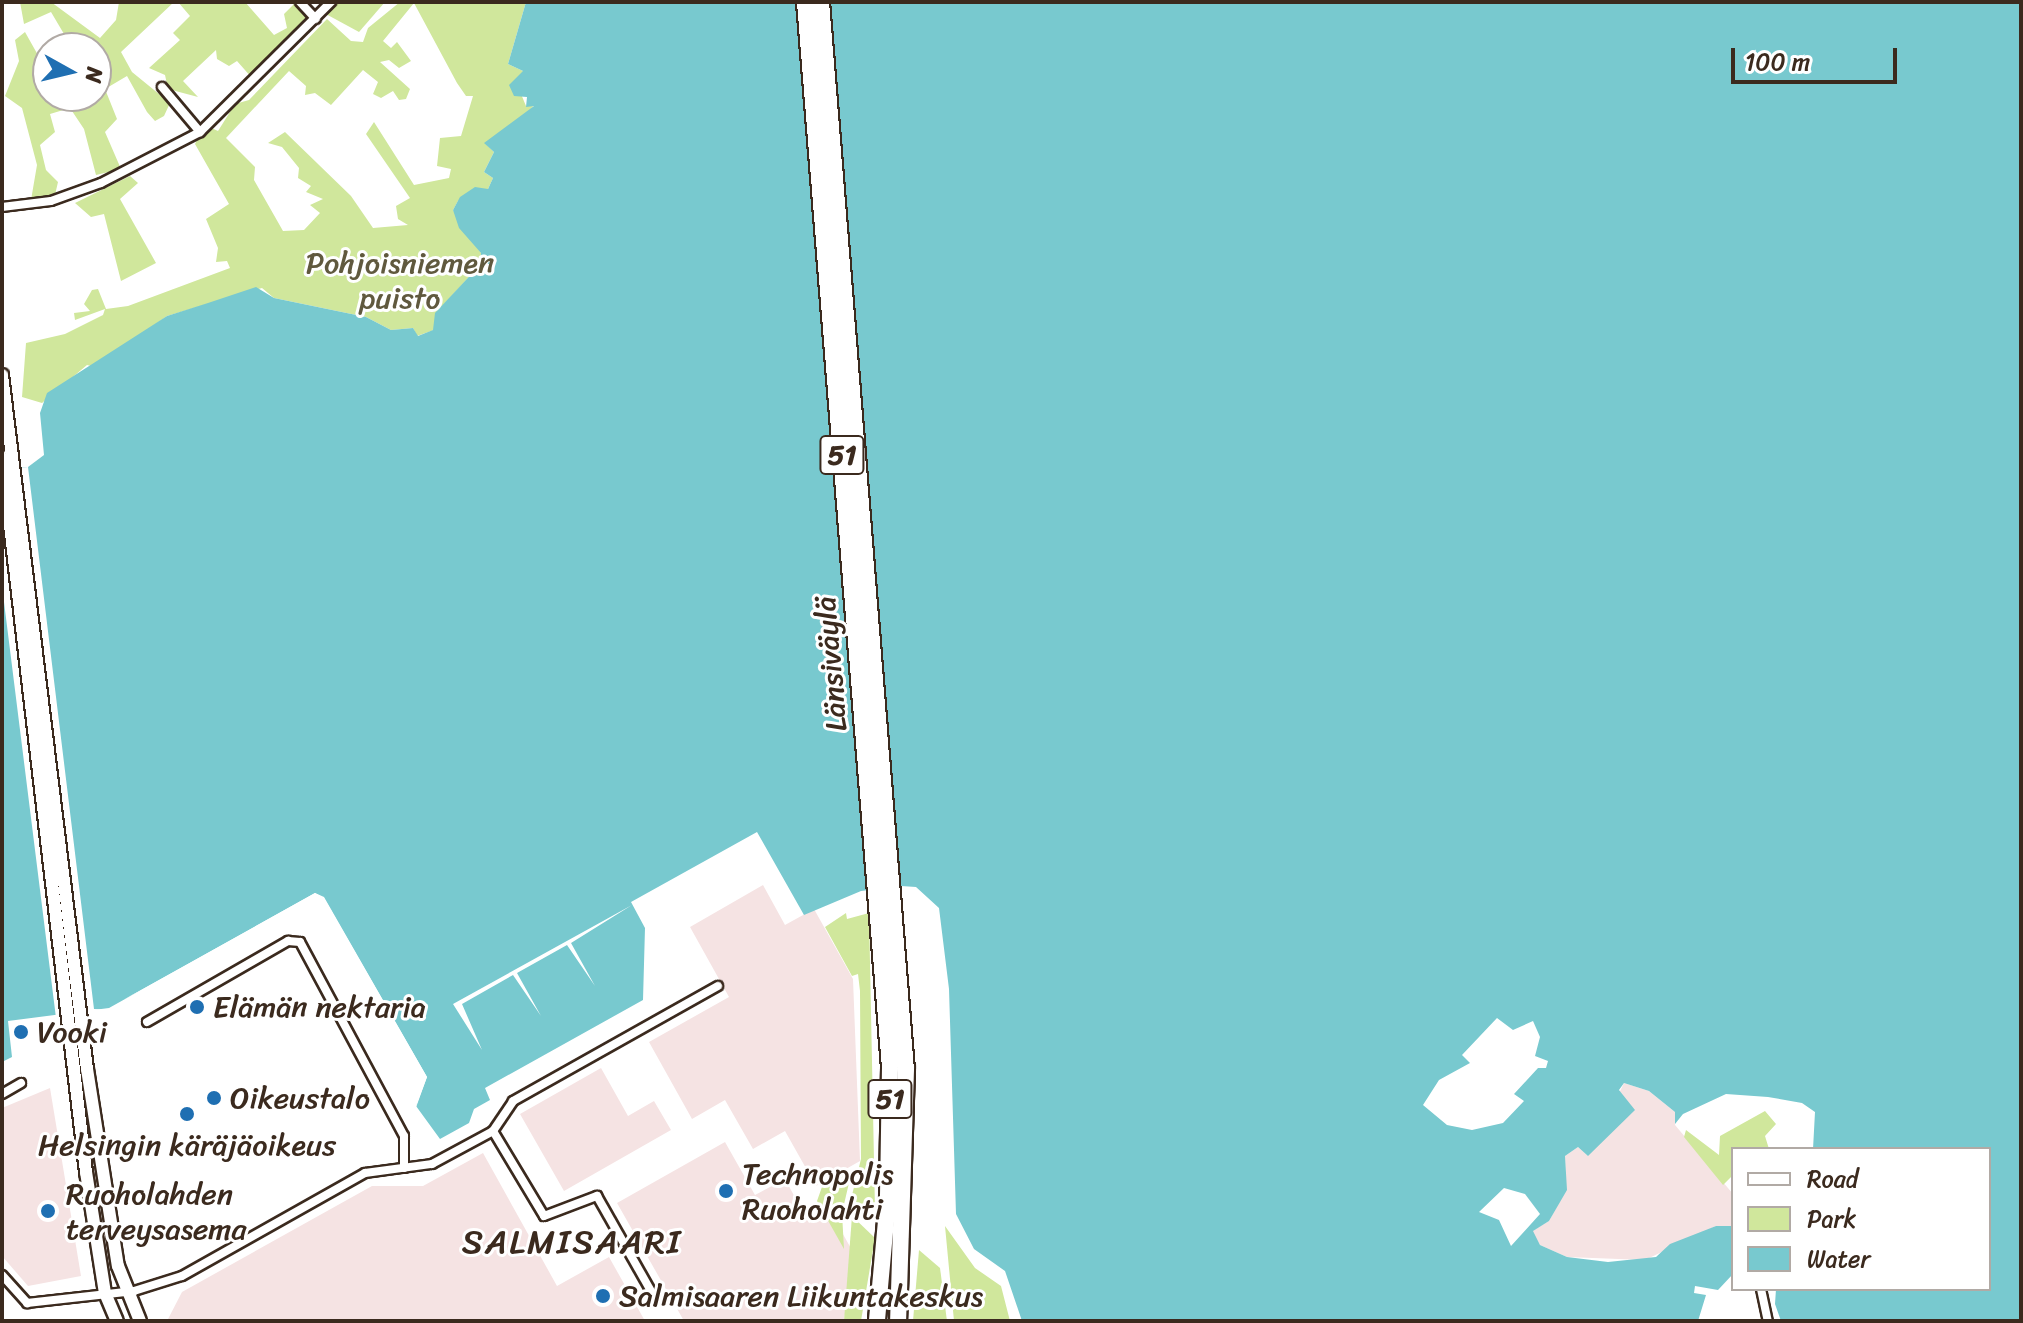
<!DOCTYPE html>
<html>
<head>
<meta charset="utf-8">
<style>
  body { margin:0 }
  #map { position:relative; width:2023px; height:1323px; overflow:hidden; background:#fff; font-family:Sriracha,sans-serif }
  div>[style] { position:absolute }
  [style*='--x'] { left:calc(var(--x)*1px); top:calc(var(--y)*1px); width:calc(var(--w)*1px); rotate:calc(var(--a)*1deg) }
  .built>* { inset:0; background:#f5e3e3 }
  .green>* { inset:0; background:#d0e79c }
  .water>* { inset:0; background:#78c9cf }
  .pier>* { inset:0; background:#fff }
  .roads { filter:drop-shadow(2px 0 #3b2a1e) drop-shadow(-2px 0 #3b2a1e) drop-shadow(0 2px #3b2a1e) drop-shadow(0 -2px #3b2a1e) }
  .minor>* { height:8px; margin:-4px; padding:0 4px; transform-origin:4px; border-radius:4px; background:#fff }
  .secondary>* { height:12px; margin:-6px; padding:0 6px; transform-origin:6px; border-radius:6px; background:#fff }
  .motorway>* { height:16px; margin:-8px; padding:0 8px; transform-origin:8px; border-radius:8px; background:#fff }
  .dots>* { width:22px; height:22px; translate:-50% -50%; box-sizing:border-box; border:4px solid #fff; border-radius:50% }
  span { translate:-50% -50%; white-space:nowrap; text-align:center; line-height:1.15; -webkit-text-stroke:6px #fff; paint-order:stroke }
  .shield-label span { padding:2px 6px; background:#fff; border:2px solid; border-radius:6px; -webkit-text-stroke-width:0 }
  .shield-label { font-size:28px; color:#3b2a1e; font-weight:700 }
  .park-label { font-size:30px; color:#60593e }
  .street-label { font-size:30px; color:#3b2a1e }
  .poi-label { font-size:30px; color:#3b2a1e }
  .left { translate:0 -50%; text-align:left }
  .quarter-label { font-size:34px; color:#3b2a1e; letter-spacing:2px }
  .frame { position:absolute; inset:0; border:4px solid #3b2a1e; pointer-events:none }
  .legend { position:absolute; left:1731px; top:1147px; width:260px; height:144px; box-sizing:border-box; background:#fff; border:2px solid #b1aaa5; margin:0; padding:10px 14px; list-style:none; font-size:24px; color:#3b2a1e }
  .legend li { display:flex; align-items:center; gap:16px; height:40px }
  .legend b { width:40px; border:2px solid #b1aaa5 }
  .north { position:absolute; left:32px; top:32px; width:80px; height:80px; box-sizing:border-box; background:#fff; border:2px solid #b1aaa5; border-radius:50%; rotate:98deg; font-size:22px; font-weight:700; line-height:32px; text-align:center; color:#3b2a1e }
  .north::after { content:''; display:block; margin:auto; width:28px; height:36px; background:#1f6fb2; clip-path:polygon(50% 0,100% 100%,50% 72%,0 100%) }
  .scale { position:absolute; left:1731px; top:48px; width:166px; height:36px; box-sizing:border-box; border:4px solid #3b2a1e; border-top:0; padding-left:10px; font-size:24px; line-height:28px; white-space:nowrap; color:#3b2a1e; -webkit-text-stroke:6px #fff; paint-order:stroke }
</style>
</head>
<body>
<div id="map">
  <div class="built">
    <div style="clip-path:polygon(763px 885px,785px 925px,814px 909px,853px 979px,860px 1161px,816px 1186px,785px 1131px,753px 1149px,725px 1100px,692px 1119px,649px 1042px,729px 997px,690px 927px)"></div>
    <div style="clip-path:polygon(601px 1068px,628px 1116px,654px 1101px,671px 1130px,564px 1191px,520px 1114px)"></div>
    <div style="clip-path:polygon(1624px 1083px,1649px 1091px,1675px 1112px,1675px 1125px,1733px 1194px,1733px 1228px,1716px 1226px,1645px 1260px,1567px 1257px,1540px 1245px,1532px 1231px,1549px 1221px,1566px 1190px,1565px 1156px,1578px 1147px,1588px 1156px)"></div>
    <div style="clip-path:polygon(50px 1088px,81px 1276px,28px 1286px,2px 1256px,2px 1108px)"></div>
    <div style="clip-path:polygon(725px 1142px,755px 1195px,785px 1179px,809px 1223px,830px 1211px,853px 1252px,844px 1321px,684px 1321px,617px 1203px)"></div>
    <div style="clip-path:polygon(483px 1153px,557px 1286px,609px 1257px,645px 1321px,167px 1321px,182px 1292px,372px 1186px,423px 1186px)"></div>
  </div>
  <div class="green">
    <div style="clip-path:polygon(20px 2px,51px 2px,100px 38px,116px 20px,119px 2px,174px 2px,121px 52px,132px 72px,170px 103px,164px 116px,155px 121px,147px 112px,127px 76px,105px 89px,117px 119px,105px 132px,121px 169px,96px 175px,84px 129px,70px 108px,50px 114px,55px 132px,40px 145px,46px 170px,58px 182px,55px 195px,62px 198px,31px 200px,37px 165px,22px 108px,5px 96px,19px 61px,15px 40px,25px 32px,48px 73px,48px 96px,96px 96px,96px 48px,82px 48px,64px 34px,51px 12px,24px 24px)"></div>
    <div style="clip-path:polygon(178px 2px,245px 2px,274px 35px,287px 28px,284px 14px,294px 4px,310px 19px,252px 78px,237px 61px,229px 66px,217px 59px,216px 50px,183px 81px,198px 97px,168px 89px,165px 75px,149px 68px,180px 40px,173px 33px,190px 16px)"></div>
    <div style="clip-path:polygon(338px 2px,385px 2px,359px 32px,324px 13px)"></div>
    <div style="clip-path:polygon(evenodd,400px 2px,526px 2px,508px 64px,523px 71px,521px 94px,526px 106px,534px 105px,521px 121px,485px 143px,494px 152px,484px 172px,493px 178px,488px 189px,458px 201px,453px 210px,481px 253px,480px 265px,436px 313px,434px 330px,417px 336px,413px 328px,391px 330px,366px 317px,274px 298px,262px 288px,167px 316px,95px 367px,87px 365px,42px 403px,22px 397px,26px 343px,65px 334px,103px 315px,105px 309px,75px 320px,74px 313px,90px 311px,84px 304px,92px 290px,98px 289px,106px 309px,128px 306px,230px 268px,227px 261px,216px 262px,218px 248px,206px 219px,229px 204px,195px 144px,200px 134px,209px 127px,218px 131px,235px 104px,249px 100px,327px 19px,351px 41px,363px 42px,368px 28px,400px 2px,414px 3px,457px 83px,466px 96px,473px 96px,461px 136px,440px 138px,437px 166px,451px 169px,449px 178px,414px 185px,374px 122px,366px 134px,410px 198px,396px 206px,398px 219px,408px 225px,373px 228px,351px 196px,285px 132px,268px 143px,282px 147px,299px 168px,298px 178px,311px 186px,306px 192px,323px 199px,310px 205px,320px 213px,304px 230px,283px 231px,254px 180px,255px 167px,226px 138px,289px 71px,306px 86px,305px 95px,315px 93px,331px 105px,363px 70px,378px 82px,373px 94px,381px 98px,393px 91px,399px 100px,406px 99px,410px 89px,380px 62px,389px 60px,399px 68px,411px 61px,397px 42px,391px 48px,383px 41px,414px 3px)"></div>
    <div style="clip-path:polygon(130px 176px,138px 183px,120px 199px,156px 263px,121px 281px,104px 214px,91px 217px,75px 203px)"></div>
    <div style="clip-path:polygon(846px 913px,847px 919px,869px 913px,875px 1210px,860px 1211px,850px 1203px,861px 1159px,860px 991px,858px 974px,852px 976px,825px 927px)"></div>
    <div style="clip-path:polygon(1765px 1111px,1776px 1124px,1765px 1136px,1769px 1149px,1733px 1149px,1733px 1175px,1723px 1185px,1684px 1137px,1686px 1130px,1719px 1155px,1720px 1136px)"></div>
    <div style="clip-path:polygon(852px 1170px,842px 1213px,844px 1249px,817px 1201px,823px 1184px)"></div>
    <div style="clip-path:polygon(852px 1216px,875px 1238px,861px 1321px,844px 1321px)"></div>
    <div style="clip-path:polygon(945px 1226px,975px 1268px,1001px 1286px,1010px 1321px,954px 1321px)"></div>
    <div style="clip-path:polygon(919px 1250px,940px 1268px,947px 1321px,913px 1321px)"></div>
  </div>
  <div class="water">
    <div style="clip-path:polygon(evenodd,526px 2px,2021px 2px,2021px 1321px,1781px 1321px,1775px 1304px,1776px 1289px,1989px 1289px,1989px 1149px,1813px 1149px,1815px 1112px,1802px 1103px,1768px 1097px,1726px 1094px,1683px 1114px,1675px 1124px,1675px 1112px,1649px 1091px,1624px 1083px,1619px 1090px,1635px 1110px,1588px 1156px,1578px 1147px,1565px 1156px,1567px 1190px,1549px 1221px,1533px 1231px,1540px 1245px,1567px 1257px,1608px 1262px,1656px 1257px,1670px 1244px,1716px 1226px,1733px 1226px,1733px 1274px,1718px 1290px,1695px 1286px,1694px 1293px,1706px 1295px,1698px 1321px,1022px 1321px,1005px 1271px,974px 1249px,956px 1214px,949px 989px,939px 908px,916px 887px,901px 886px,861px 891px,804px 915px,757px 832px,631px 902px,645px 928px,643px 1000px,485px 1088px,490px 1100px,474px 1109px,469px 1123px,440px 1139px,416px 1106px,427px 1077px,324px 898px,315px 893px,109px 1008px,8px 1021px,12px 1057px,2px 1062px,2px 470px,28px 467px,44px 455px,40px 413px,47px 393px,167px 316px,208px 303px,256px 287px,274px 298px,366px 317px,391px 330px,413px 328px,418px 336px,433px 330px,435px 313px,480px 265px,481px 253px,459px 228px,453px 210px,460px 197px,475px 187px,488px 189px,493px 178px,484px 172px,494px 152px,484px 143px,534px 106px,526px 107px,527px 97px,514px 96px,509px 85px,523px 71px,508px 64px,526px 2px,1497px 1018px,1513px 1030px,1533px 1021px,1540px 1037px,1535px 1056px,1548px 1061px,1546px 1068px,1538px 1068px,1514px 1094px,1524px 1101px,1503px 1123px,1472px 1130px,1447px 1125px,1423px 1105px,1439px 1080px,1470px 1063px,1462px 1055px,1497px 1018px,526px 2px,1504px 1188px,1525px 1194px,1540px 1214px,1511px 1246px,1499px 1220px,1479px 1212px,1504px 1188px)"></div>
  </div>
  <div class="pier">
    <div style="clip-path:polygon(28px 467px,94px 1009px,115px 1010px,56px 1018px,2px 586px,2px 470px)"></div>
    <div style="clip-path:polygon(315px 893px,324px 897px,427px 1077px,414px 1113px,423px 1078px,320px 900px,123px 1000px)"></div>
    <div style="clip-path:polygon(632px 905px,571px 943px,595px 986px,567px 945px,517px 973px,541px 1016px,513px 975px,462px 1004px,482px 1050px,453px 1004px)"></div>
  </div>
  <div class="roads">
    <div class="minor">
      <div style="--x:300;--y:2;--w:23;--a:47"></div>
      <div style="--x:162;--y:87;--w:59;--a:49.8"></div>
      <div style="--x:2;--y:207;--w:49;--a:-7"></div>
      <div style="--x:51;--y:201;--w:53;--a:-19.8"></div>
      <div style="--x:101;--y:183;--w:111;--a:-27.3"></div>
      <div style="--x:200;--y:132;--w:185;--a:-44.8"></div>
      <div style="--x:147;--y:1022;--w:163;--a:-29.9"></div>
      <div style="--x:288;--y:941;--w:12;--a:5"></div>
      <div style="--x:300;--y:942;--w:220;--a:61.8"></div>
      <div style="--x:404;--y:1136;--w:32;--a:90"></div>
      <div style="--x:2;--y:1094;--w:22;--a:-30"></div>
      <div style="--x:493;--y:1131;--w:99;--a:59"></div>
      <div style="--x:544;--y:1216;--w:57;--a:-20.7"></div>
      <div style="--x:597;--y:1196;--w:112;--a:60.4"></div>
      <div style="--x:2;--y:1275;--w:38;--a:48"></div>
      <div style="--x:27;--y:1303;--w:108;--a:-6.4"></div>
      <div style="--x:134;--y:1291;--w:50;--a:-17.4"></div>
      <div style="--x:182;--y:1276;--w:210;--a:-29.4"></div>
      <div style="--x:365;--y:1173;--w:68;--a:-7.7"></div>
      <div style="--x:432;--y:1164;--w:69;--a:-28.4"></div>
      <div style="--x:493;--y:1131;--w:36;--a:-56"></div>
      <div style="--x:513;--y:1101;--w:235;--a:-29.3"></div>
      <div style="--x:1761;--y:1289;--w:33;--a:78"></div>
    </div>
    <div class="secondary">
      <div style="--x:2;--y:375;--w:699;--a:83.02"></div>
      <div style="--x:87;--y:1069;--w:199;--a:81.1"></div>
      <div style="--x:118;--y:1266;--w:59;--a:68.2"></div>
      <div style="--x:2;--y:457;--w:720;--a:83.3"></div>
      <div style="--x:86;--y:1172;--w:122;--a:81.1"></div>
      <div style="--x:105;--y:1293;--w:30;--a:67"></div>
    </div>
    <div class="motorway">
      <div style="--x:805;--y:2;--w:1069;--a:85.44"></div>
      <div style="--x:890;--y:1068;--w:131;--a:90.9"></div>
      <div style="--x:888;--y:1199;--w:122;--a:95.2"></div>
      <div style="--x:821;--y:2;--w:1070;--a:85.45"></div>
      <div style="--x:906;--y:1069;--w:252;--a:91.8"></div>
    </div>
  </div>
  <div class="dots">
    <div style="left:197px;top:1007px;background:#1f6fb2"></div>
    <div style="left:21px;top:1032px;background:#1f6fb2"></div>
    <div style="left:214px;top:1098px;background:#1f6fb2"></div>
    <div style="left:187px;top:1114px;background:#1f6fb2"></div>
    <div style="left:726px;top:1191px;background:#1f6fb2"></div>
    <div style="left:48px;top:1211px;background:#1f6fb2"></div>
    <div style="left:603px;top:1296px;background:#1f6fb2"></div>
  </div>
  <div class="shield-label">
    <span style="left:842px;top:455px">51</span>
    <span style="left:890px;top:1099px">51</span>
  </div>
  <div class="park-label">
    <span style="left:400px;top:280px">Pohjoisniemen<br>puisto</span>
  </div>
  <div class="street-label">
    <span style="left:831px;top:664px;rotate:-95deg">Länsiväylä</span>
  </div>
  <div class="poi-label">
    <span class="left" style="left:213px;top:1007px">Elämän nektaria</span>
    <span class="left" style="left:37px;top:1032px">Vooki</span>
    <span class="left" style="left:230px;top:1098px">Oikeustalo</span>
    <span style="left:187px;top:1145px">Helsingin käräjäoikeus</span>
    <span class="left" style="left:742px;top:1191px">Technopolis<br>Ruoholahti</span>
    <span class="left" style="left:66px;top:1211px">Ruoholahden<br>terveysasema</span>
    <span class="left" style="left:619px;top:1296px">Salmisaaren Liikuntakeskus</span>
  </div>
  <div class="quarter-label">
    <span style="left:572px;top:1243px">SALMISAARI</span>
  </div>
  <div class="frame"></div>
  <ul class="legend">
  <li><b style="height:10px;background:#fff"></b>Road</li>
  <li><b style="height:22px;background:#d0e79c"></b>Park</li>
  <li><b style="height:22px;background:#78c9cf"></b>Water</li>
  </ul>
  <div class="north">N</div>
  <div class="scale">100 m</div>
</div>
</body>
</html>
